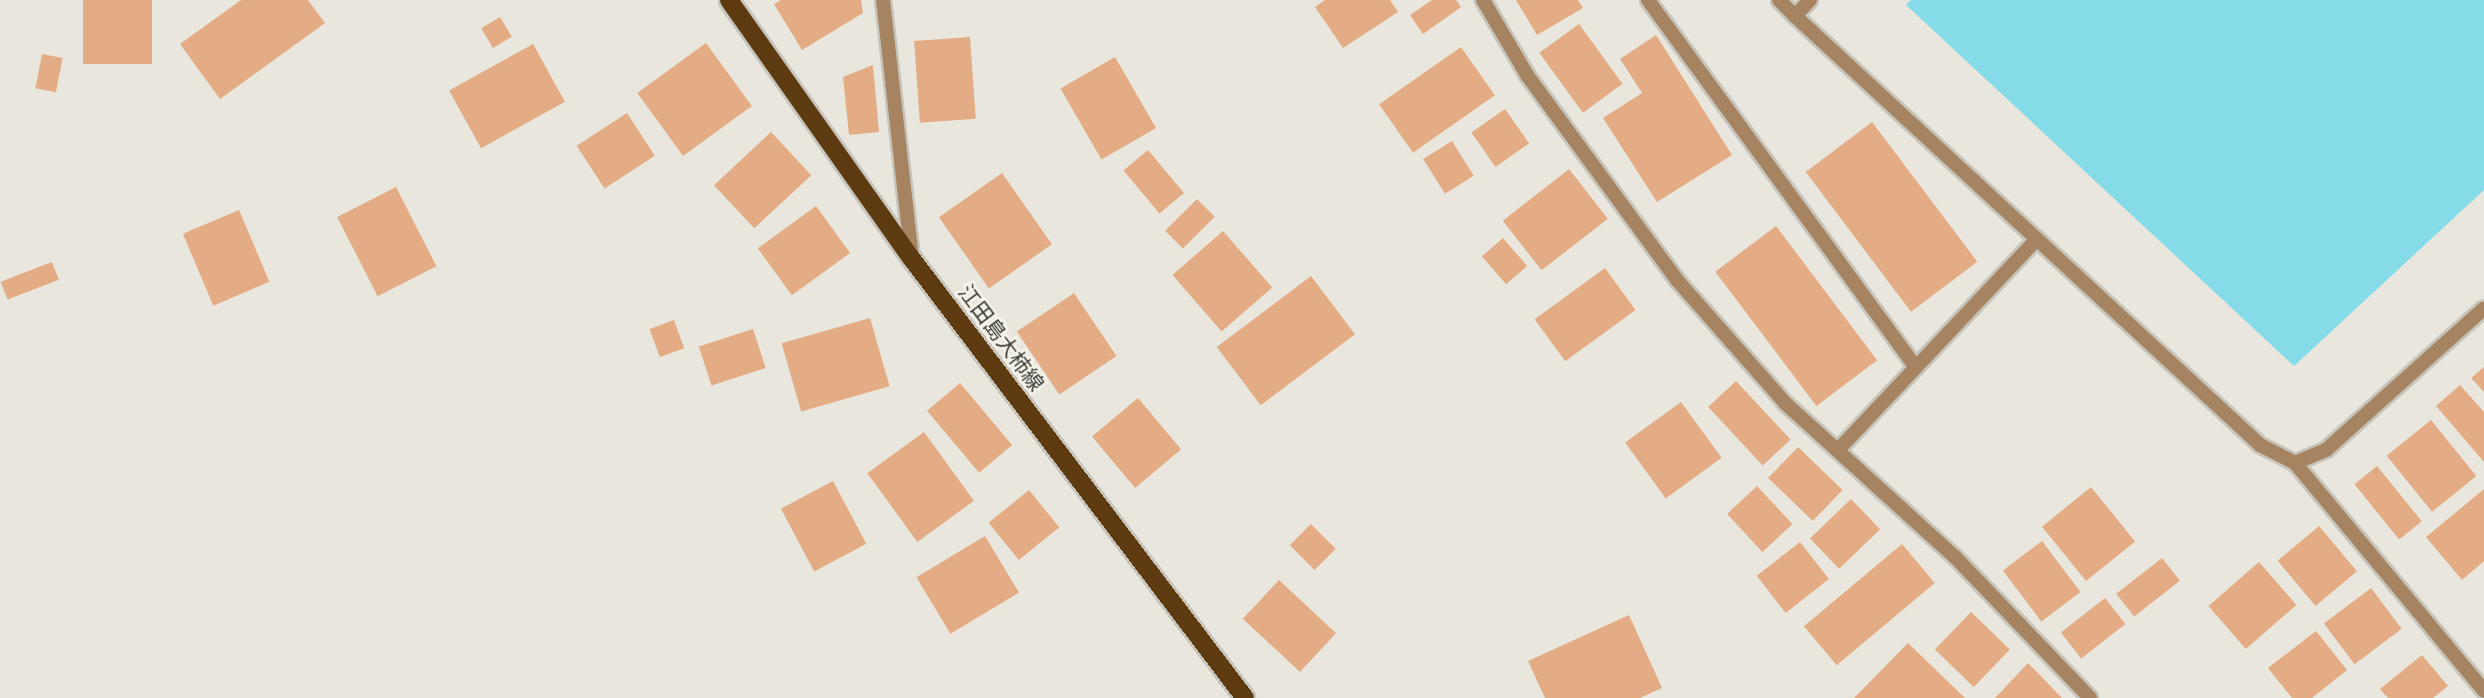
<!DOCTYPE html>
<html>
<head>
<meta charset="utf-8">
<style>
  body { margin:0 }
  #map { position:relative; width:2484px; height:698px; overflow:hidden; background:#e9e7dd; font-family:Signika,"Noto Sans JP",sans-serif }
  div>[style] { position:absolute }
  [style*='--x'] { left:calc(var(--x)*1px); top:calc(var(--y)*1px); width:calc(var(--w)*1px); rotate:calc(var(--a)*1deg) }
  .water>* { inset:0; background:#86dbe9 }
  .building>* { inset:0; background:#e4ac84; transform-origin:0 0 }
  .roads { filter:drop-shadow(2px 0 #c6c4bb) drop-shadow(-2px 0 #c6c4bb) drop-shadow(0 2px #c6c4bb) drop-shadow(0 -2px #c6c4bb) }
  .street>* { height:14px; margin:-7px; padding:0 7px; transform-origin:7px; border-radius:7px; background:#a78461 }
  .primary>* { height:18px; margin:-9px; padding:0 9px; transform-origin:9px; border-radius:9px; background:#5e3a11 }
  span { translate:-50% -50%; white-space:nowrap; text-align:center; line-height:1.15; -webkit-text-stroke:5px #f6f4ea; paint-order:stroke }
  .street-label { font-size:21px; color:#3a3935 }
</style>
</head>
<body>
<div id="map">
  <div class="water">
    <div style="clip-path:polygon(1911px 0,2484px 0,2484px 190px,2294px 366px,1906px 5px)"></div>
  </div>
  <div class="building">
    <div style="left:83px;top:0;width:69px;height:64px"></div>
    <div style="clip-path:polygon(241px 0,308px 0,325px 23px,220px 99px,180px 44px)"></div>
    <div style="clip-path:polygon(781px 0,861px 0,863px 13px,802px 50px,774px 4px)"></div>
    <div style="clip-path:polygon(1325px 0,1390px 0,1398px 12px,1343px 48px,1315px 7px)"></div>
    <div style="clip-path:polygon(1432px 0,1456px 0,1461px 7px,1423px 34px,1410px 15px)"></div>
    <div style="clip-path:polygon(1516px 0,1578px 0,1583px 8px,1537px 35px)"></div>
    <div style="left:500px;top:17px;width:23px;height:22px;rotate:59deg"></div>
    <div style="left:1579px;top:24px;width:74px;height:49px;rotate:54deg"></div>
    <div style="clip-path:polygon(1656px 35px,1732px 155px,1657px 202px,1603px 118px,1642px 93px,1620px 59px)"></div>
    <div style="left:970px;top:37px;width:82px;height:56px;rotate:86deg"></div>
    <div style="left:706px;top:43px;width:78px;height:85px;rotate:54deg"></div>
    <div style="left:533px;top:44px;width:66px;height:96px;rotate:61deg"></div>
    <div style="left:1461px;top:47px;width:59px;height:100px;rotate:55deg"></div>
    <div style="left:42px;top:54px;width:21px;height:35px;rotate:11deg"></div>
    <div style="left:1115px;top:57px;width:82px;height:63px;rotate:60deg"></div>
    <div style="clip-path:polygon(873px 65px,879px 132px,849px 135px,843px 77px)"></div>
    <div style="left:1505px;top:109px;width:42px;height:41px;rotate:55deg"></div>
    <div style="left:627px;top:113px;width:51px;height:60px;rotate:57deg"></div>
    <div style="left:1872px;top:122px;width:175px;height:83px;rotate:53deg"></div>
    <div style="left:771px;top:132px;width:59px;height:78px;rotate:47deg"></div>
    <div style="left:1452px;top:141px;width:41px;height:34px;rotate:58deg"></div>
    <div style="left:1148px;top:150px;width:56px;height:32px;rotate:50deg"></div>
    <div style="left:1569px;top:169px;width:63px;height:84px;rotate:52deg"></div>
    <div style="left:1002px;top:173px;width:87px;height:77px;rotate:55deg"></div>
    <div style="left:396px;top:187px;width:89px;height:66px;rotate:63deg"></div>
    <div style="left:1197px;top:199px;width:25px;height:45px;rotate:45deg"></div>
    <div style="left:816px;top:206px;width:58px;height:72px;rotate:54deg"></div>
    <div style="left:239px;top:210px;width:78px;height:61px;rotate:67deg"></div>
    <div style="left:1776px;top:226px;width:168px;height:76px;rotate:53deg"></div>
    <div style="left:1223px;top:231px;width:75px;height:67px;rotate:49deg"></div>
    <div style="left:1503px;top:238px;width:37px;height:28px;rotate:49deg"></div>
    <div style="left:52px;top:262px;width:19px;height:55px;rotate:69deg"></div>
    <div style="left:1605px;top:268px;width:52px;height:87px;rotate:54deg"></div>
    <div style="left:1311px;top:276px;width:73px;height:118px;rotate:53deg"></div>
    <div style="left:1074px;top:293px;width:76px;height:69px;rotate:56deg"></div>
    <div style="left:870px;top:318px;width:71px;height:92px;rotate:74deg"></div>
    <div style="left:674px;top:320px;width:30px;height:26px;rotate:70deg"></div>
    <div style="left:753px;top:329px;width:41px;height:57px;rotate:72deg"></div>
    <div style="clip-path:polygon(2484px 367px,2484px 392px,2471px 378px)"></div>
    <div style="left:1736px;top:381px;width:80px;height:38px;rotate:47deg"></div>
    <div style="left:960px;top:383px;width:81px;height:43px;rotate:50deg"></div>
    <div style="clip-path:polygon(2460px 385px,2484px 412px,2484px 462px,2436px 406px)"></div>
    <div style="left:1138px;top:398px;width:67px;height:60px;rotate:50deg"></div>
    <div style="left:1681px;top:402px;width:69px;height:69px;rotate:54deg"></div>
    <div style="left:2431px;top:420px;width:72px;height:57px;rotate:51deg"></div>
    <div style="left:924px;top:432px;width:85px;height:70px;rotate:54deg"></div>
    <div style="left:1798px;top:447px;width:62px;height:43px;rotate:44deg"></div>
    <div style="left:2377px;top:466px;width:71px;height:29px;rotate:51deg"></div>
    <div style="left:833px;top:481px;width:71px;height:59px;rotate:62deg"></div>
    <div style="left:1757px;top:486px;width:52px;height:41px;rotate:47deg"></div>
    <div style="left:2091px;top:487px;width:70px;height:63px;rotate:51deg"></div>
    <div style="clip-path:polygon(2484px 489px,2484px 561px,2462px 580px,2426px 537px)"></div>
    <div style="left:1029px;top:490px;width:48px;height:52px;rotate:51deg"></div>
    <div style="left:1851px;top:499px;width:42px;height:57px;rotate:46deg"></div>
    <div style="left:1311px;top:524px;width:35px;height:30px;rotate:45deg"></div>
    <div style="left:2319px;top:526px;width:59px;height:54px;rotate:50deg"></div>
    <div style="left:985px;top:536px;width:66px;height:80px;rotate:59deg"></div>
    <div style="left:2042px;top:541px;width:64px;height:49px;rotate:53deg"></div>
    <div style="left:1800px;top:542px;width:47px;height:55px;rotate:52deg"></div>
    <div style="left:1902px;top:544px;width:51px;height:128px;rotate:50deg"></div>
    <div style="left:2162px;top:558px;width:29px;height:58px;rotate:52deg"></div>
    <div style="left:2259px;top:562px;width:57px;height:67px;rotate:49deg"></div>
    <div style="left:1279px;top:580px;width:78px;height:53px;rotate:43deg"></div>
    <div style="left:2371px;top:588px;width:51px;height:59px;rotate:53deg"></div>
    <div style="left:2105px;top:598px;width:33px;height:56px;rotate:52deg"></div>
    <div style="left:1971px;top:612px;width:54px;height:52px;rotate:44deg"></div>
    <div style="clip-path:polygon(1629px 615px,1662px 688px,1640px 698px,1545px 698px,1528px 661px)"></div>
    <div style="clip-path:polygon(2316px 631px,2347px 670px,2312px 698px,2292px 698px,2268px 668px)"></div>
    <div style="clip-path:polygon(1908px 643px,1965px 698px,1854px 698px)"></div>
    <div style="clip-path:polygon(2422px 655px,2448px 686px,2433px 698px,2388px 698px,2380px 689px)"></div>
    <div style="clip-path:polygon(2028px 663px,2062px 698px,1995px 698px)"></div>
  </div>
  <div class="roads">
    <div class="street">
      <div style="--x:883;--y:0;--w:261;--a:83.6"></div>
      <div style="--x:1483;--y:0;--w:87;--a:59.6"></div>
      <div style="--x:1527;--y:75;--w:254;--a:53.8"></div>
      <div style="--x:1677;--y:280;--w:164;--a:48.7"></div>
      <div style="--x:1785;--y:403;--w:229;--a:42.2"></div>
      <div style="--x:1955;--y:557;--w:195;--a:46.2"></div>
      <div style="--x:1648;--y:0;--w:454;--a:53.9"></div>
      <div style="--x:1779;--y:0;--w:23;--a:45"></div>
      <div style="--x:1795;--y:16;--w:22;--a:-47"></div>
      <div style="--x:1795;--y:16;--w:633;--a:42.69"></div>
      <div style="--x:2260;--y:445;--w:39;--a:27"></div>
      <div style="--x:2295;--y:463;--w:34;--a:-23"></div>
      <div style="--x:2326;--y:450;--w:212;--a:-41.9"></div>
      <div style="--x:1838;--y:450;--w:290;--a:-46.7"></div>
      <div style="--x:2295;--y:463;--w:296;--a:50.3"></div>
    </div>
    <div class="primary">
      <div style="--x:729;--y:0;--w:317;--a:54.8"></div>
      <div style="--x:912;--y:259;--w:551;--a:52.82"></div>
    </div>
  </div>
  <div class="street-label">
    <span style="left:1001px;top:338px;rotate:53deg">江田島大柿線</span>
  </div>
</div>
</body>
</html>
